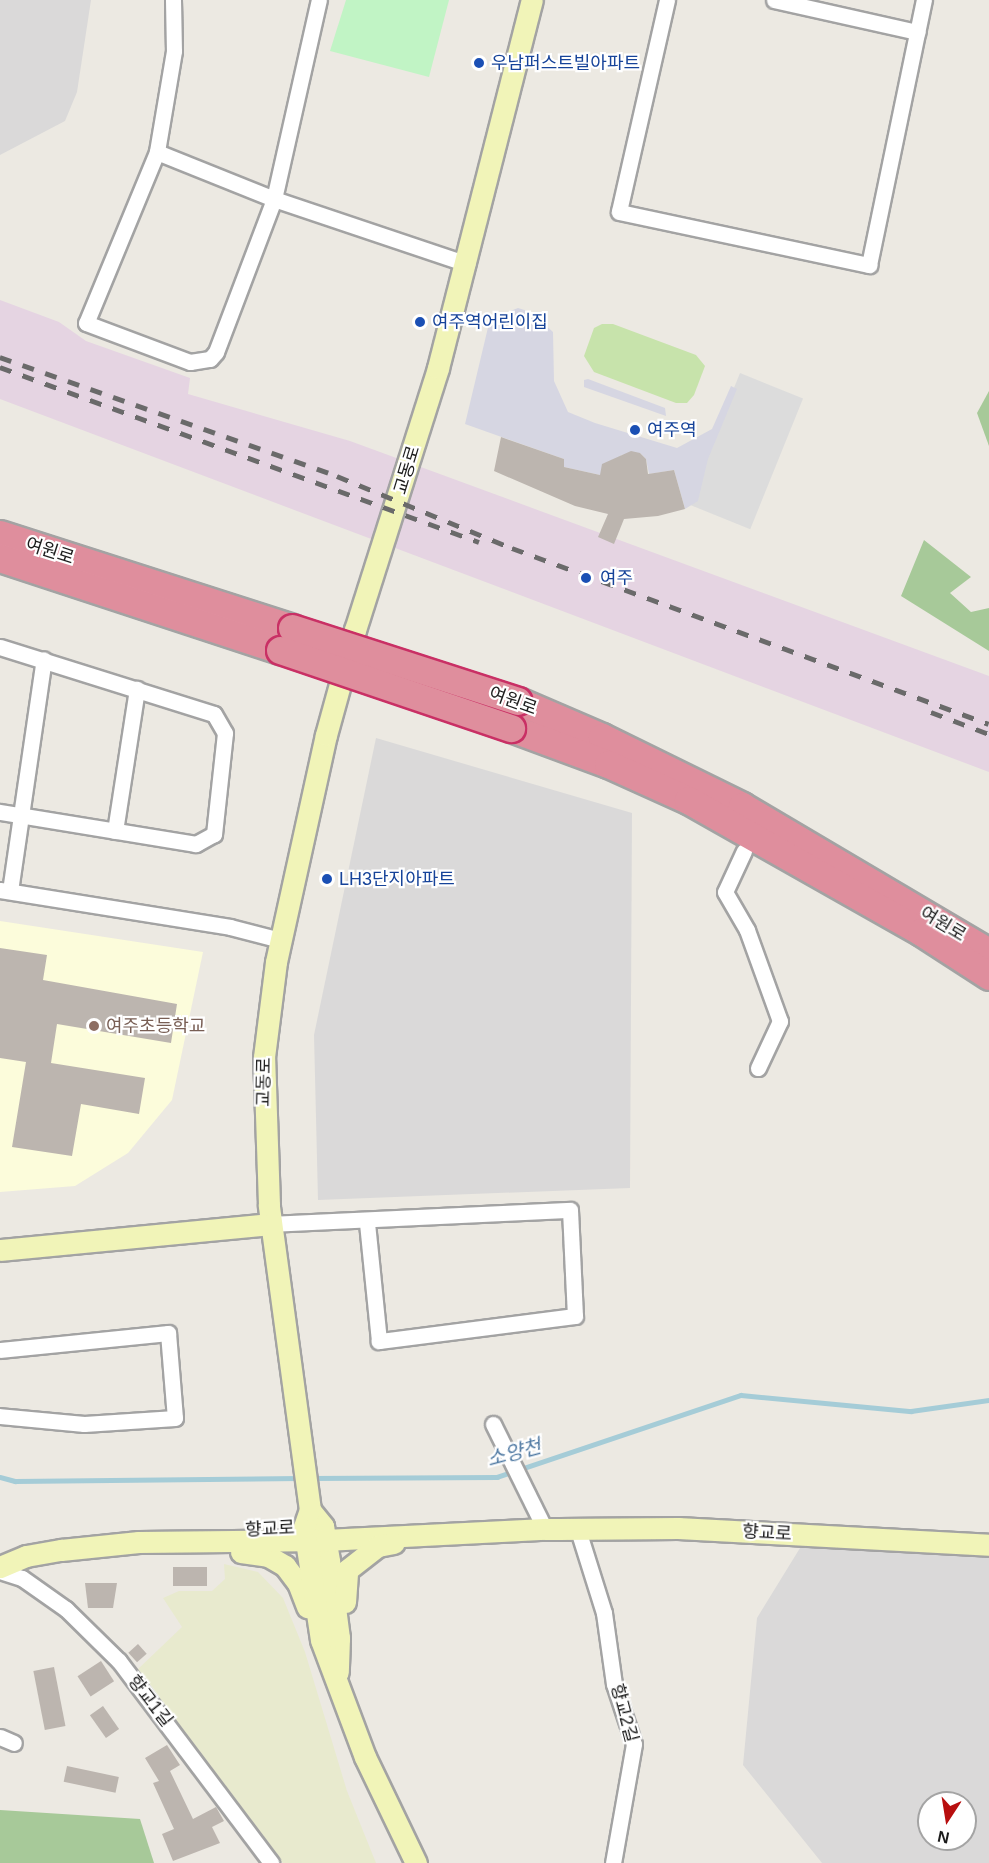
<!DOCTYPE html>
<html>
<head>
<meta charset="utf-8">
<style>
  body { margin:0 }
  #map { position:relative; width:989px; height:1863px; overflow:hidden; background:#ece9e2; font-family:Arial,"Noto Sans KR",sans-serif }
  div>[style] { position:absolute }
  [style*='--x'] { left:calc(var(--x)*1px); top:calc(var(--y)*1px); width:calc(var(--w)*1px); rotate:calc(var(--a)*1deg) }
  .residential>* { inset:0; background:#dad9d9 }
  .industrial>* { inset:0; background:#e5d4e2 }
  .education>* { inset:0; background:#fcfcdb }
  .farmland>* { inset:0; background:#e8eace }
  .grass>* { inset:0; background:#c7e3ab }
  .forest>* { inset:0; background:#a7c999 }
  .park>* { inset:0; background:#c1f4c5 }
  .parking>* { inset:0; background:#dcdcdc; transform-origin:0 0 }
  .plaza>* { inset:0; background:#d6d6e2 }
  .stream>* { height:4.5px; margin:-2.25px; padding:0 2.25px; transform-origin:2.25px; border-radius:2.25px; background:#a5ccd7 }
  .building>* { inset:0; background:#bcb5af; transform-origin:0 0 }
  .roads { filter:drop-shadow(2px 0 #a3a3a3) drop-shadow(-2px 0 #a3a3a3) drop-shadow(0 2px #a3a3a3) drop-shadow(0 -2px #a3a3a3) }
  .street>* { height:15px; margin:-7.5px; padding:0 7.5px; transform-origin:7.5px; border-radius:7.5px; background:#fff }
  .secondary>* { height:21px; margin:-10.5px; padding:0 10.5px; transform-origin:10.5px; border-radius:10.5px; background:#f1f4b8 }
  .highway>* { height:27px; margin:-13.5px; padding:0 13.5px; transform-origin:13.5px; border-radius:13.5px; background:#df8e9d }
  .rail>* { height:4.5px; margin-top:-2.25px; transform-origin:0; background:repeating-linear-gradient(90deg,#6a6a6a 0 12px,transparent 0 24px) }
  .bridges { filter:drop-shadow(2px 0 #c93065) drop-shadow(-2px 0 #c93065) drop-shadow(0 2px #c93065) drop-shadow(0 -2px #c93065) }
  .highway-bridge>* { height:27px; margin:-13.5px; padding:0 13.5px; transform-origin:13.5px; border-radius:13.5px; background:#df8e9d }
  .dots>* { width:16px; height:16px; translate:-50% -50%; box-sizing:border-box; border:3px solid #fff; border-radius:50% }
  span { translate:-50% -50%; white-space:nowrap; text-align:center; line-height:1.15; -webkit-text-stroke:4.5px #fff; paint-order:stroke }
  .transit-label { font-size:18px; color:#164399 }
  .left { translate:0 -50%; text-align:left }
  .street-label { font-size:18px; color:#1c1c1c }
  .education-label { font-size:18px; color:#785e54 }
  .water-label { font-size:20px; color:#507aa3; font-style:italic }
  .north { position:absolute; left:917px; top:1791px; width:60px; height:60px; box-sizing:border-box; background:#fff; border:2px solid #a4a4a4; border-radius:50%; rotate:192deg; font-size:16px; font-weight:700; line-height:24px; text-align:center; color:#1c1c1c }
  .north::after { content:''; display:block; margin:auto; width:21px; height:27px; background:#b80f0f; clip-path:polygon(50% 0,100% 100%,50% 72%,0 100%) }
</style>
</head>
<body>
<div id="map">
  <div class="residential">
    <div style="clip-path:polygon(0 0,91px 0,77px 92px,65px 121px,0 155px)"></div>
    <div style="clip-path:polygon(376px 738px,632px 813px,630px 1188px,318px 1200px,314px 1035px)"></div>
    <div style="clip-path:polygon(evenodd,989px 1541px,989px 1863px,822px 1863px,743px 1765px,757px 1618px,800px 1548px,989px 1541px,929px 1803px,965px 1803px,965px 1839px,929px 1839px,929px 1803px)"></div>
  </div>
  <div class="industrial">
    <div style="clip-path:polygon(0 300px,59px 322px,86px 341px,190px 378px,188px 394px,350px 441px,989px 676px,989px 772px,0 399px)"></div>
  </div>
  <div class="education">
    <div style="clip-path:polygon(0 921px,203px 952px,172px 1100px,128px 1153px,75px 1186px,0 1192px)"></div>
  </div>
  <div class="farmland">
    <div style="clip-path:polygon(224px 1564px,258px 1572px,283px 1598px,305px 1652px,347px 1791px,376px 1863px,283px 1863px,137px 1670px,182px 1627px,163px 1598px,179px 1591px,212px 1591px,225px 1579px)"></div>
  </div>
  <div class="grass">
    <div style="clip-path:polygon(602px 324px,613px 324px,696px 355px,705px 366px,694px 395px,687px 403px,676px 403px,594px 372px,584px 356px,594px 328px)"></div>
  </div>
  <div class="forest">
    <div style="clip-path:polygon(989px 391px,989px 446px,977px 413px)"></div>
    <div style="clip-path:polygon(924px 540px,971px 577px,950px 593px,971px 612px,989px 608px,989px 651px,901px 596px)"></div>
    <div style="clip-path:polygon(0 1810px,140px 1819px,154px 1863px,0 1863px)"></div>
  </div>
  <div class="park">
    <div style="clip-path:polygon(346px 0,449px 0,429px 77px,330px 51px)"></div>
  </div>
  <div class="parking">
    <div style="left:740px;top:373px;width:68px;height:141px;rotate:22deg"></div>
  </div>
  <div class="plaza">
    <div style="clip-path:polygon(518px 308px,531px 312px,553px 332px,554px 381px,568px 412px,595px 423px,677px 448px,712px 429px,731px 386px,737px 389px,708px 459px,698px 501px,685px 509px,674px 470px,649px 474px,646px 459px,640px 453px,621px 455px,622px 476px,600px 475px,564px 467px,564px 459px,465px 424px,490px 319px)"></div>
    <div style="clip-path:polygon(588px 379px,665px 408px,666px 416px,584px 387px,584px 380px)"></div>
  </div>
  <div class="stream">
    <div style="--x:0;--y:1477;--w:16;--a:15"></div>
    <div style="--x:15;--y:1481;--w:284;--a:-0.6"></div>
    <div style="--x:311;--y:1478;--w:186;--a:-0.3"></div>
    <div style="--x:497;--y:1477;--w:257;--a:-18.6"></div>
    <div style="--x:741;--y:1395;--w:171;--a:5.4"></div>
    <div style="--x:911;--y:1411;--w:79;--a:-8"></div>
  </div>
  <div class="building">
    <div style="clip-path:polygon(501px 437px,564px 459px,564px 467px,600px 475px,602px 464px,631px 451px,640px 453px,646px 459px,648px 474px,674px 470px,685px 509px,658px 516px,624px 519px,614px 544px,598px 537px,608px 514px,575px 506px,494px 471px)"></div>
    <div style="clip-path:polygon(0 948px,47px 955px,43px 980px,177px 1004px,171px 1043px,57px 1024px,51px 1063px,145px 1078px,139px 1114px,81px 1104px,72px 1156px,12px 1147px,26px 1062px,0 1058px)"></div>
    <div style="left:173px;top:1567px;width:34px;height:19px"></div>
    <div style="clip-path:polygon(85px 1583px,117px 1583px,113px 1608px,88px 1608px)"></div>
    <div style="left:138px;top:1644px;width:13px;height:13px;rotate:48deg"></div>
    <div style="left:101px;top:1661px;width:24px;height:28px;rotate:57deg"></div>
    <div style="left:54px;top:1667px;width:60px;height:21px;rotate:79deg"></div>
    <div style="left:103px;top:1706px;width:28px;height:16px;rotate:55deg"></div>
    <div style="clip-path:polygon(167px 1745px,180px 1765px,170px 1771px,193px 1819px,216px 1807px,224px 1821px,212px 1827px,220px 1843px,173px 1861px,162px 1834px,174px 1829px,153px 1783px,159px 1781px,145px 1758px)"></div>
    <div style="left:67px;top:1766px;width:53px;height:16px;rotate:12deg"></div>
  </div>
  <div class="roads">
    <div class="street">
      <div style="--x:173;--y:0;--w:51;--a:88.9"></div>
      <div style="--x:174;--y:51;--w:102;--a:99.6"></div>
      <div style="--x:157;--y:152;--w:185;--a:112.5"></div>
      <div style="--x:86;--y:323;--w:111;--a:20.6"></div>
      <div style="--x:190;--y:362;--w:20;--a:-9"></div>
      <div style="--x:210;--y:359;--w:9;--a:-49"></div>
      <div style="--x:216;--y:352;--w:164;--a:-69.2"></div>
      <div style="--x:274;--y:199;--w:204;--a:-77.3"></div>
      <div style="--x:667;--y:0;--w:217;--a:102.8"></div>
      <div style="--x:619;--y:212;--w:256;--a:12"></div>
      <div style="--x:869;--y:265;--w:271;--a:-78.3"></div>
      <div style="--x:774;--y:0;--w:147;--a:12.6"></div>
      <div style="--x:157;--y:152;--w:126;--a:21.9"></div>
      <div style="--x:274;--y:199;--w:204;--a:18.6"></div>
      <div style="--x:0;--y:647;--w:224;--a:17.4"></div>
      <div style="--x:214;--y:714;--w:22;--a:60"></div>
      <div style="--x:225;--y:733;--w:102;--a:96.2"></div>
      <div style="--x:214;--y:834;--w:21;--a:151"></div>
      <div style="--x:196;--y:844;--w:199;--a:-170.7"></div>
      <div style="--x:115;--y:831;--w:144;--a:-81.2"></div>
      <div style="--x:744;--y:851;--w:45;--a:114.9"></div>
      <div style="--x:725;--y:892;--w:44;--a:59.9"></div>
      <div style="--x:747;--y:930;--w:97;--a:70.1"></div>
      <div style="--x:780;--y:1021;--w:52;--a:115.1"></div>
      <div style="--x:0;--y:890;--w:233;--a:9.1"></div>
      <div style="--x:230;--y:927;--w:52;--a:14.6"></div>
      <div style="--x:10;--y:891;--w:234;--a:-81.7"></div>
      <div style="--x:271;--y:1224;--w:299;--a:-2.7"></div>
      <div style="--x:570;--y:1210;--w:106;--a:87.3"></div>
      <div style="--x:575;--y:1316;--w:198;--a:172.7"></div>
      <div style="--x:379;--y:1341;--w:120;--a:-95.8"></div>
      <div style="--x:0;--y:1350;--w:169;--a:-5.8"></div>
      <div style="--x:168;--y:1333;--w:85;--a:85.3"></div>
      <div style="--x:175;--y:1418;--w:91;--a:176.2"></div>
      <div style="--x:84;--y:1424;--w:84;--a:-174.6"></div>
      <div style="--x:493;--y:1424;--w:117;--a:63.7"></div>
      <div style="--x:578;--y:1530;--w:87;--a:72.6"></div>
      <div style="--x:604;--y:1613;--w:72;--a:82"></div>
      <div style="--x:614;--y:1684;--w:63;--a:71.6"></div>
      <div style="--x:634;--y:1744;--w:121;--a:100"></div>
      <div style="--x:0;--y:1571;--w:23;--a:18"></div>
      <div style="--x:22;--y:1578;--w:54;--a:35.2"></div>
      <div style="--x:66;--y:1609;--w:74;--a:44.5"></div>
      <div style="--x:119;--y:1661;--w:253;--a:53"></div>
      <div style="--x:0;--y:1737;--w:15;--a:23"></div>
    </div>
    <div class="secondary">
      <div style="--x:0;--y:1250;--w:272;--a:-5.5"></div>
      <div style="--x:310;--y:1510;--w:21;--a:51"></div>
      <div style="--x:323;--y:1526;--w:36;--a:80"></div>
      <div style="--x:329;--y:1561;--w:78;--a:82.6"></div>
      <div style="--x:339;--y:1638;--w:34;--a:92"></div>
      <div style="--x:241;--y:1552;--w:27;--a:8"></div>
      <div style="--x:268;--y:1556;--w:20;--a:30"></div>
      <div style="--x:285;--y:1566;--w:21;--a:53"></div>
      <div style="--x:298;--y:1583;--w:26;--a:69"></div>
      <div style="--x:0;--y:1567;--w:28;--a:-23"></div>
      <div style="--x:26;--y:1556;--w:36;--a:-10"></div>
      <div style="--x:61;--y:1550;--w:78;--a:-5.9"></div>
      <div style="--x:139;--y:1542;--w:186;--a:-0.6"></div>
      <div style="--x:325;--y:1540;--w:220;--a:-2.9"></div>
      <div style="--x:545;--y:1529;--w:133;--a:-0.4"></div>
      <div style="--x:678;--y:1528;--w:311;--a:3.1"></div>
      <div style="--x:345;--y:1602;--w:32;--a:-86"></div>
      <div style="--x:347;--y:1570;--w:39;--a:-38"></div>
      <div style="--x:378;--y:1546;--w:16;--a:-11"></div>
      <div style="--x:416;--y:1863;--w:118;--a:-115.7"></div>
      <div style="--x:365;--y:1757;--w:125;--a:-110.6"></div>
      <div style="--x:321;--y:1640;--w:114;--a:-98.6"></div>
      <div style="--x:304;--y:1527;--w:18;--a:-71"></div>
      <div style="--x:310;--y:1510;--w:308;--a:-97.7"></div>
      <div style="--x:269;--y:1205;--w:148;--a:-91.9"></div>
      <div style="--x:264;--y:1057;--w:96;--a:-82.8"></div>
      <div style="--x:276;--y:962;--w:232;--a:-77.6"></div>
      <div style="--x:326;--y:735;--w:109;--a:-74.6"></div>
      <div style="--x:355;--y:630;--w:275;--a:-72.4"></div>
      <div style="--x:438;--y:368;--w:380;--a:-75.7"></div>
    </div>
    <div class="highway">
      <div style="--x:0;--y:534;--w:307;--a:17.8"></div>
      <div style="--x:0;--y:558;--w:295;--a:18.2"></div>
      <div style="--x:518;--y:701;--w:91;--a:23.2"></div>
      <div style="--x:602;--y:737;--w:156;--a:26.2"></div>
      <div style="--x:742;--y:806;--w:287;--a:30.6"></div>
      <div style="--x:511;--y:728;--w:103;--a:20.4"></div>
      <div style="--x:608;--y:764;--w:88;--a:24.2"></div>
      <div style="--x:688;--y:800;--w:268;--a:29.5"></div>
      <div style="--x:921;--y:932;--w:81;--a:32.9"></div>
    </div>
  </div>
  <div class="rail">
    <div style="--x:0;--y:357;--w:357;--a:19.4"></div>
    <div style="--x:337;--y:476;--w:189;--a:22.4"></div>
    <div style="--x:512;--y:548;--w:508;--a:20.25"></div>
    <div style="--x:0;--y:367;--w:510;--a:20.07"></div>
    <div style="--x:931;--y:712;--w:62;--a:20.8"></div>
  </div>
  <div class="bridges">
    <div class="highway-bridge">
      <div style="--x:292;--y:628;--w:237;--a:17.9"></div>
      <div style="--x:280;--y:650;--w:244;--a:18.7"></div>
    </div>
  </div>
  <div class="dots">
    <div style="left:479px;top:63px;background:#1a4fb4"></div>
    <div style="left:420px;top:322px;background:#1a4fb4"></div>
    <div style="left:635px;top:430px;background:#1a4fb4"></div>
    <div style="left:586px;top:578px;background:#1a4fb4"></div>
    <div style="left:327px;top:879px;background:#1a4fb4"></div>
    <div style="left:94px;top:1026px;background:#8d6e63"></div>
  </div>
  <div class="transit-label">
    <span class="left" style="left:491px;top:63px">우남퍼스트빌아파트</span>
    <span class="left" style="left:432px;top:322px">여주역어린이집</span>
    <span class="left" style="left:647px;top:430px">여주역</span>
    <span class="left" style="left:600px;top:578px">여주</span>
    <span class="left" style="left:339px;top:879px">LH3단지아파트</span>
  </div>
  <div class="street-label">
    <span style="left:407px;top:470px;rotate:-73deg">교동로</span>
    <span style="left:50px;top:551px;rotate:18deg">여원로</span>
    <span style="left:513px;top:701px;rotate:20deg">여원로</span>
    <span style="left:943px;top:924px;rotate:31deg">여원로</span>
    <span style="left:264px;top:1082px;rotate:-89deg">교동로</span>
    <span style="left:270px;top:1529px;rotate:-3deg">향교로</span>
    <span style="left:767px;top:1533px;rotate:3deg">향교로</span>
    <span style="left:150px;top:1701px;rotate:52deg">향교1길</span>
    <span style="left:624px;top:1713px;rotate:75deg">향교2길</span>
  </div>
  <div class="education-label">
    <span class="left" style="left:106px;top:1026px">여주초등학교</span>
  </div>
  <div class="water-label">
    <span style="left:514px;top:1453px;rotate:-15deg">소양천</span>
  </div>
  <div class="north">N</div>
</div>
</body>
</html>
